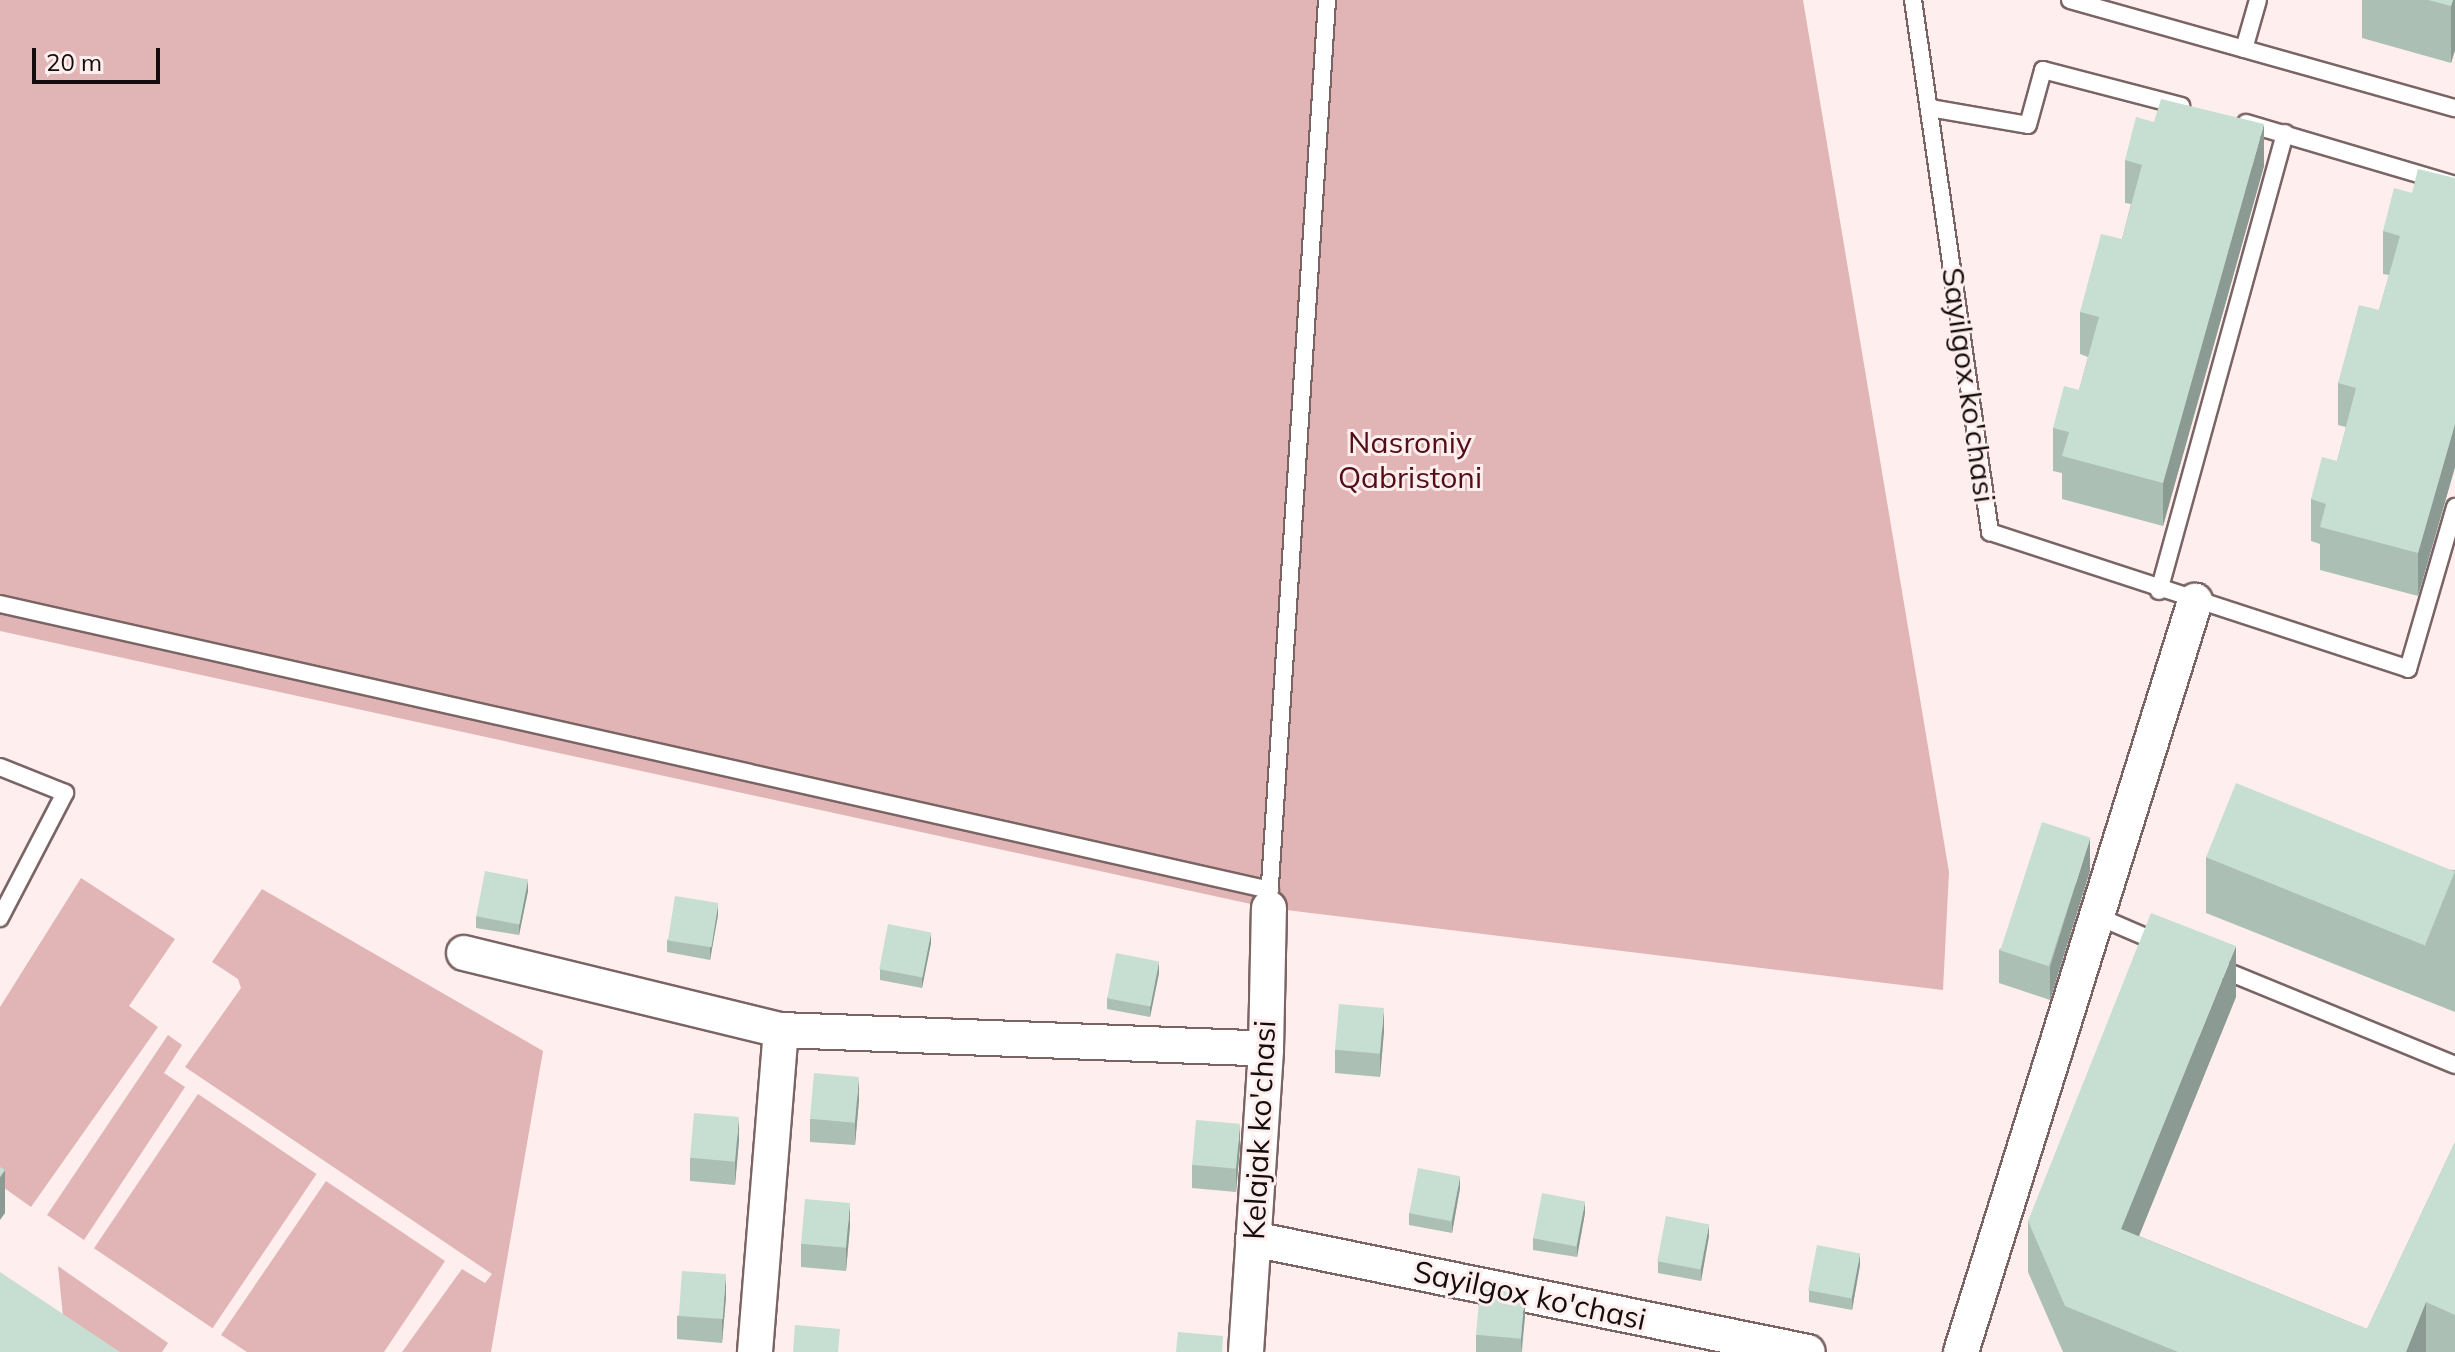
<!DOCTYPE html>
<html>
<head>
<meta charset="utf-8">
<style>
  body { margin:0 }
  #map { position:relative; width:2455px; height:1352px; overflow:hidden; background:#feeeee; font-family:Mulish,sans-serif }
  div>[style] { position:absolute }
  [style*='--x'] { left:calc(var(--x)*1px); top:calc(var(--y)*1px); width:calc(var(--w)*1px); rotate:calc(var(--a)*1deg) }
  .green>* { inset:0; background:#e1b5b5; transform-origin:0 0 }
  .roads { filter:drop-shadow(2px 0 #7a6464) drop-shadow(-2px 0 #7a6464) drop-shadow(0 2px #7a6464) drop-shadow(0 -2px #7a6464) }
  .lane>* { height:16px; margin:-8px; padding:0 8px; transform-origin:8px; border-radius:8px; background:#fff }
  .street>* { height:34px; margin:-17px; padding:0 17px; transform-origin:17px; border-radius:17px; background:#fff }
  .wall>* { inset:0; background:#abbfb5 }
  .shaded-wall>* { inset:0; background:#8b9b93 }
  .building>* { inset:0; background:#c7ded2; transform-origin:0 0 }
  span { translate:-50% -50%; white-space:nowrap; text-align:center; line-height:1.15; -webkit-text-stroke:6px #feeeee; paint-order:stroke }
  .street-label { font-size:30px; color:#150d0d }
  .park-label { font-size:30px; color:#530d17 }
  .scale { position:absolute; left:32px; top:48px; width:128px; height:36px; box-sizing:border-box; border:4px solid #150d0d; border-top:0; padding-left:10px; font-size:24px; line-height:28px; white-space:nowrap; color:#150d0d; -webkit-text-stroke:6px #feeeee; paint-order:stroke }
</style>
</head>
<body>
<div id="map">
  <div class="green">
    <div style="clip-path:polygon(0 0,1803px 0,1949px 872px,1943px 990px,1269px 908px,0 631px)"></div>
    <div style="clip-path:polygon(81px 878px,175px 939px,129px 1006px,158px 1027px,31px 1207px,0 1185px,0 1007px)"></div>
    <div style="clip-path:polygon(262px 889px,543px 1051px,491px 1352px,402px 1352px,462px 1269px,485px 1283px,492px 1274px,185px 1067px,241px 988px,238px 979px,212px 962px)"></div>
    <div style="clip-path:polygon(168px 1035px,182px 1045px,164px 1073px,185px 1087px,84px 1240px,47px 1215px)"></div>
    <div style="left:198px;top:1094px;width:143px;height:186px;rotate:34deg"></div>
    <div style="clip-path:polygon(326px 1181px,445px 1261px,384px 1352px,247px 1352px,221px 1335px)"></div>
    <div style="clip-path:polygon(58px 1266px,168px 1343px,162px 1352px,87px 1352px,65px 1337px)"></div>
  </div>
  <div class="roads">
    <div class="lane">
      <div style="--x:1913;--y:0;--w:538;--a:81.76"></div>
      <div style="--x:1990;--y:532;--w:440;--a:18.1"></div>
      <div style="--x:2408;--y:669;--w:169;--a:-73.8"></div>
      <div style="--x:2070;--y:0;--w:400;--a:15.7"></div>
      <div style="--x:2244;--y:49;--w:51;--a:-74.1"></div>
      <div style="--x:1930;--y:108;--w:99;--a:9.8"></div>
      <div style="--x:2028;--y:125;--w:57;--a:-74.7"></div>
      <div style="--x:2043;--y:70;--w:143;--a:14.6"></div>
      <div style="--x:2246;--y:123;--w:218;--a:16.5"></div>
      <div style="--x:2159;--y:591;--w:475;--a:-74.6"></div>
      <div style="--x:0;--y:604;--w:1302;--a:12.69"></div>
      <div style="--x:0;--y:767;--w:70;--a:21.8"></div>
      <div style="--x:65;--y:793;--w:141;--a:117.5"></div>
      <div style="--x:1269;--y:900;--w:902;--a:-86.31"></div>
      <div style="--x:2097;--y:916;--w:71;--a:23.3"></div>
      <div style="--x:2216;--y:967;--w:258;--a:22.3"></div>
    </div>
    <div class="street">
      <div style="--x:464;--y:953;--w:326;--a:13.7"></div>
      <div style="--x:781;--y:1030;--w:485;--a:2.2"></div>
      <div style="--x:1253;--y:1239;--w:566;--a:11.51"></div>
      <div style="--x:755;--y:1352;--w:323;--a:-85.4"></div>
      <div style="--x:1246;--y:1352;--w:304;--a:-86.2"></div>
      <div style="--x:1266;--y:1049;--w:141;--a:-88.8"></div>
      <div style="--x:1961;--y:1352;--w:787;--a:-72.69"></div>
    </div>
  </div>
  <div class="wall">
    <div style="clip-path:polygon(2362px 0,2455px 0,2455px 50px,2451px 63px,2362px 38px)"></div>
    <div style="clip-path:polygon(2125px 160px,2264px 166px,2163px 526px,2062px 499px,2062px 473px,2053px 471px,2053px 428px,2079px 390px,2088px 357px,2080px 354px,2080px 312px,2122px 239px,2131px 204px,2125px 203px)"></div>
    <div style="clip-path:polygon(2455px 178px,2455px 467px,2418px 596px,2320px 570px,2320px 544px,2311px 541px,2311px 499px,2337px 461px,2346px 427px,2338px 425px,2338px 383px,2379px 310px,2389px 275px,2383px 274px,2383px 231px,2412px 193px)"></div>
    <div style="clip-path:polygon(2206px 857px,2455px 870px,2455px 1012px,2206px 913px)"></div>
    <div style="clip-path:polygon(2090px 871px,2050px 1000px,1999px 983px,1999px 950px)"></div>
    <div style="clip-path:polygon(528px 891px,519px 935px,476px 928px,476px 916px)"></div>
    <div style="clip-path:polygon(718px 915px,710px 960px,667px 952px,667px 940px)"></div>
    <div style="clip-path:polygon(931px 943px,922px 988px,880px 980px,880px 969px)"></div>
    <div style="clip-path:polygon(1159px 973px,1150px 1017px,1107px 1009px,1107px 998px)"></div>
    <div style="clip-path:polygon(2236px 997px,2139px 1236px,2367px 1329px,2455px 1142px,2455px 1352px,2063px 1352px,2028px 1272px,2028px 1221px)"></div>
    <div style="clip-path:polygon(1384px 1031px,1380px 1077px,1335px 1073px,1335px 1050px)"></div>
    <div style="clip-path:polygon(859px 1100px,855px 1145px,810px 1142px,810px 1119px)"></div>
    <div style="clip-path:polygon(739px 1140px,735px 1185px,690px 1181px,690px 1158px)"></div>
    <div style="clip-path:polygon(1240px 1147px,1236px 1192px,1192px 1188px,1192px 1165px)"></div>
    <div style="clip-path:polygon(1460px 1188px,1452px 1233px,1409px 1225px,1409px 1213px)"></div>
    <div style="clip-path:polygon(1585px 1213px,1577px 1257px,1533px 1250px,1533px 1238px)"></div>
    <div style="clip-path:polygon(850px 1226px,846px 1271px,801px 1267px,801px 1244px)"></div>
    <div style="clip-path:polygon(1709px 1236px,1701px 1281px,1658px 1273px,1658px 1261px)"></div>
    <div style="clip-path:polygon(1860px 1265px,1852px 1310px,1809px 1302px,1809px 1290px)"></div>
    <div style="clip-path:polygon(726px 1297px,722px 1343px,677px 1339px,677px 1316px)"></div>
    <div style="clip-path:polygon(1525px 1316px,1522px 1352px,1476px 1352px,1476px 1335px)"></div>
  </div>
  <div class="shaded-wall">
    <div style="clip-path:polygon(2453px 0,2455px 0,2455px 50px,2451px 63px,2451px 6px)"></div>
    <div style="clip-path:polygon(2264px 124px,2264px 166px,2163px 526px,2163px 483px)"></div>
    <div style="clip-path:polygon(2455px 424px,2455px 467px,2418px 596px,2418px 553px)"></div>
    <div style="clip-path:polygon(2090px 838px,2090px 871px,2050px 1000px,2050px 967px)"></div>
    <div style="clip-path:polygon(528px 879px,528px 891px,519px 935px,519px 924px)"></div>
    <div style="clip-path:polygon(718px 903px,718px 915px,710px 960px,710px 948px)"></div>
    <div style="clip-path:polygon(931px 932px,931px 943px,922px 988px,922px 976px)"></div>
    <div style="clip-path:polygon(2236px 946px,2236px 997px,2121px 1280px,2121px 1229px)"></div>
    <div style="clip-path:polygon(1159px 961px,1159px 973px,1150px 1017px,1150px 1006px)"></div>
    <div style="clip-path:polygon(1384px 1008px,1384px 1031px,1380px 1077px,1380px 1054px)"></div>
    <div style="clip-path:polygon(859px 1077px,859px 1100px,855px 1145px,855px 1122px)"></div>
    <div style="clip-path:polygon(739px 1117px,739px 1140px,735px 1185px,735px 1162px)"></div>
    <div style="clip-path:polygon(1240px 1124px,1240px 1147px,1236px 1192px,1236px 1169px)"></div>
    <div style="clip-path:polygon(5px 1170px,5px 1213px,0 1220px,0 1177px)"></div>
    <div style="clip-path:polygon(1460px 1176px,1460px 1188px,1452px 1233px,1452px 1221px)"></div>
    <div style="clip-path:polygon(1585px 1201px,1585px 1213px,1577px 1257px,1577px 1245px)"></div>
    <div style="clip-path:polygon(850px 1203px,850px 1226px,846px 1271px,846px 1248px)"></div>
    <div style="clip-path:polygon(1709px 1224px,1709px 1236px,1701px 1281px,1701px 1269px)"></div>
    <div style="clip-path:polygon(1860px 1253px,1860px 1265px,1852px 1310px,1852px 1298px)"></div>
    <div style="clip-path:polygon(726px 1274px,726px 1297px,722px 1343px,722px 1320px)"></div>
    <div style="clip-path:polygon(1525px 1293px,1525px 1316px,1521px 1352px,1521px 1339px)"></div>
    <div style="clip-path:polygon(2426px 1302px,2426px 1352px,2406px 1352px)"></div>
  </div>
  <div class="building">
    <div style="clip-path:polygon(2428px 0,2453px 0,2451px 6px)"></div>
    <div style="clip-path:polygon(2161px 99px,2264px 124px,2163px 483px,2062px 456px,2069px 432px,2053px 428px,2064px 386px,2079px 390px,2099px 317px,2080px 312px,2101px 234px,2122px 239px,2142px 165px,2125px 160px,2136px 117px,2154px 122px)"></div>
    <div style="clip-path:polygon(2418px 169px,2455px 178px,2455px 424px,2418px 553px,2320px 527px,2326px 504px,2311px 499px,2322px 457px,2337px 461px,2356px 388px,2338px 383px,2359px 305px,2379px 310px,2400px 236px,2383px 231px,2394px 188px,2412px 193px)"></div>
    <div style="left:2236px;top:783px;width:236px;height:80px;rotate:22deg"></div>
    <div style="left:2042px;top:822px;width:51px;height:135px;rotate:18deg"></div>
    <div style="left:485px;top:871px;width:44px;height:46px;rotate:11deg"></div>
    <div style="left:675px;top:896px;width:44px;height:45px;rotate:9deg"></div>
    <div style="clip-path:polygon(2151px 913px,2236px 946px,2121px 1229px,2367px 1329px,2455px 1142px,2455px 1315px,2426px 1302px,2406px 1352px,2178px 1352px,2065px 1306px,2028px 1221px)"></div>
    <div style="left:888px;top:924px;width:44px;height:46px;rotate:11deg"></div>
    <div style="left:1116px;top:953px;width:44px;height:46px;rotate:11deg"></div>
    <div style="left:1339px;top:1004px;width:45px;height:46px;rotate:5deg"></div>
    <div style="left:814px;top:1073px;width:45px;height:46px;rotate:5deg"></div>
    <div style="left:694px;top:1113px;width:45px;height:45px;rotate:5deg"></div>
    <div style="left:1196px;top:1120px;width:44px;height:45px;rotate:5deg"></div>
    <div style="clip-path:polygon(0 1167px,5px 1170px,0 1177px)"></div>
    <div style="left:1418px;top:1168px;width:43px;height:46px;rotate:11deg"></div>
    <div style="left:1542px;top:1193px;width:44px;height:46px;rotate:11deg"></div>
    <div style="left:805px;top:1199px;width:45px;height:45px;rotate:5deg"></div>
    <div style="left:1666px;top:1216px;width:44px;height:46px;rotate:11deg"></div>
    <div style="left:1817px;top:1245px;width:44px;height:46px;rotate:11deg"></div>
    <div style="left:682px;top:1271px;width:44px;height:45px;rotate:4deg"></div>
    <div style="clip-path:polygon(0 1272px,120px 1352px,0 1352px)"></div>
    <div style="left:1480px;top:1289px;width:45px;height:46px;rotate:5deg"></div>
    <div style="clip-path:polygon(795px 1325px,840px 1329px,838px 1352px,793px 1352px)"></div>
    <div style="clip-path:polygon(1178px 1332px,1223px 1336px,1222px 1352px,1176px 1352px)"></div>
  </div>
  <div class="street-label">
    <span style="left:1969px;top:385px;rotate:82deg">Sayilgox ko'chasi</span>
    <span style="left:1259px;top:1130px;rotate:-87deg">Kelajak ko'chasi</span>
    <span style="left:1530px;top:1295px;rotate:12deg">Sayilgox ko'chasi</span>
  </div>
  <div class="park-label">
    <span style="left:1410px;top:459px">Nasroniy<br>Qabristoni</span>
  </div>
  <div class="scale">20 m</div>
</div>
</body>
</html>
